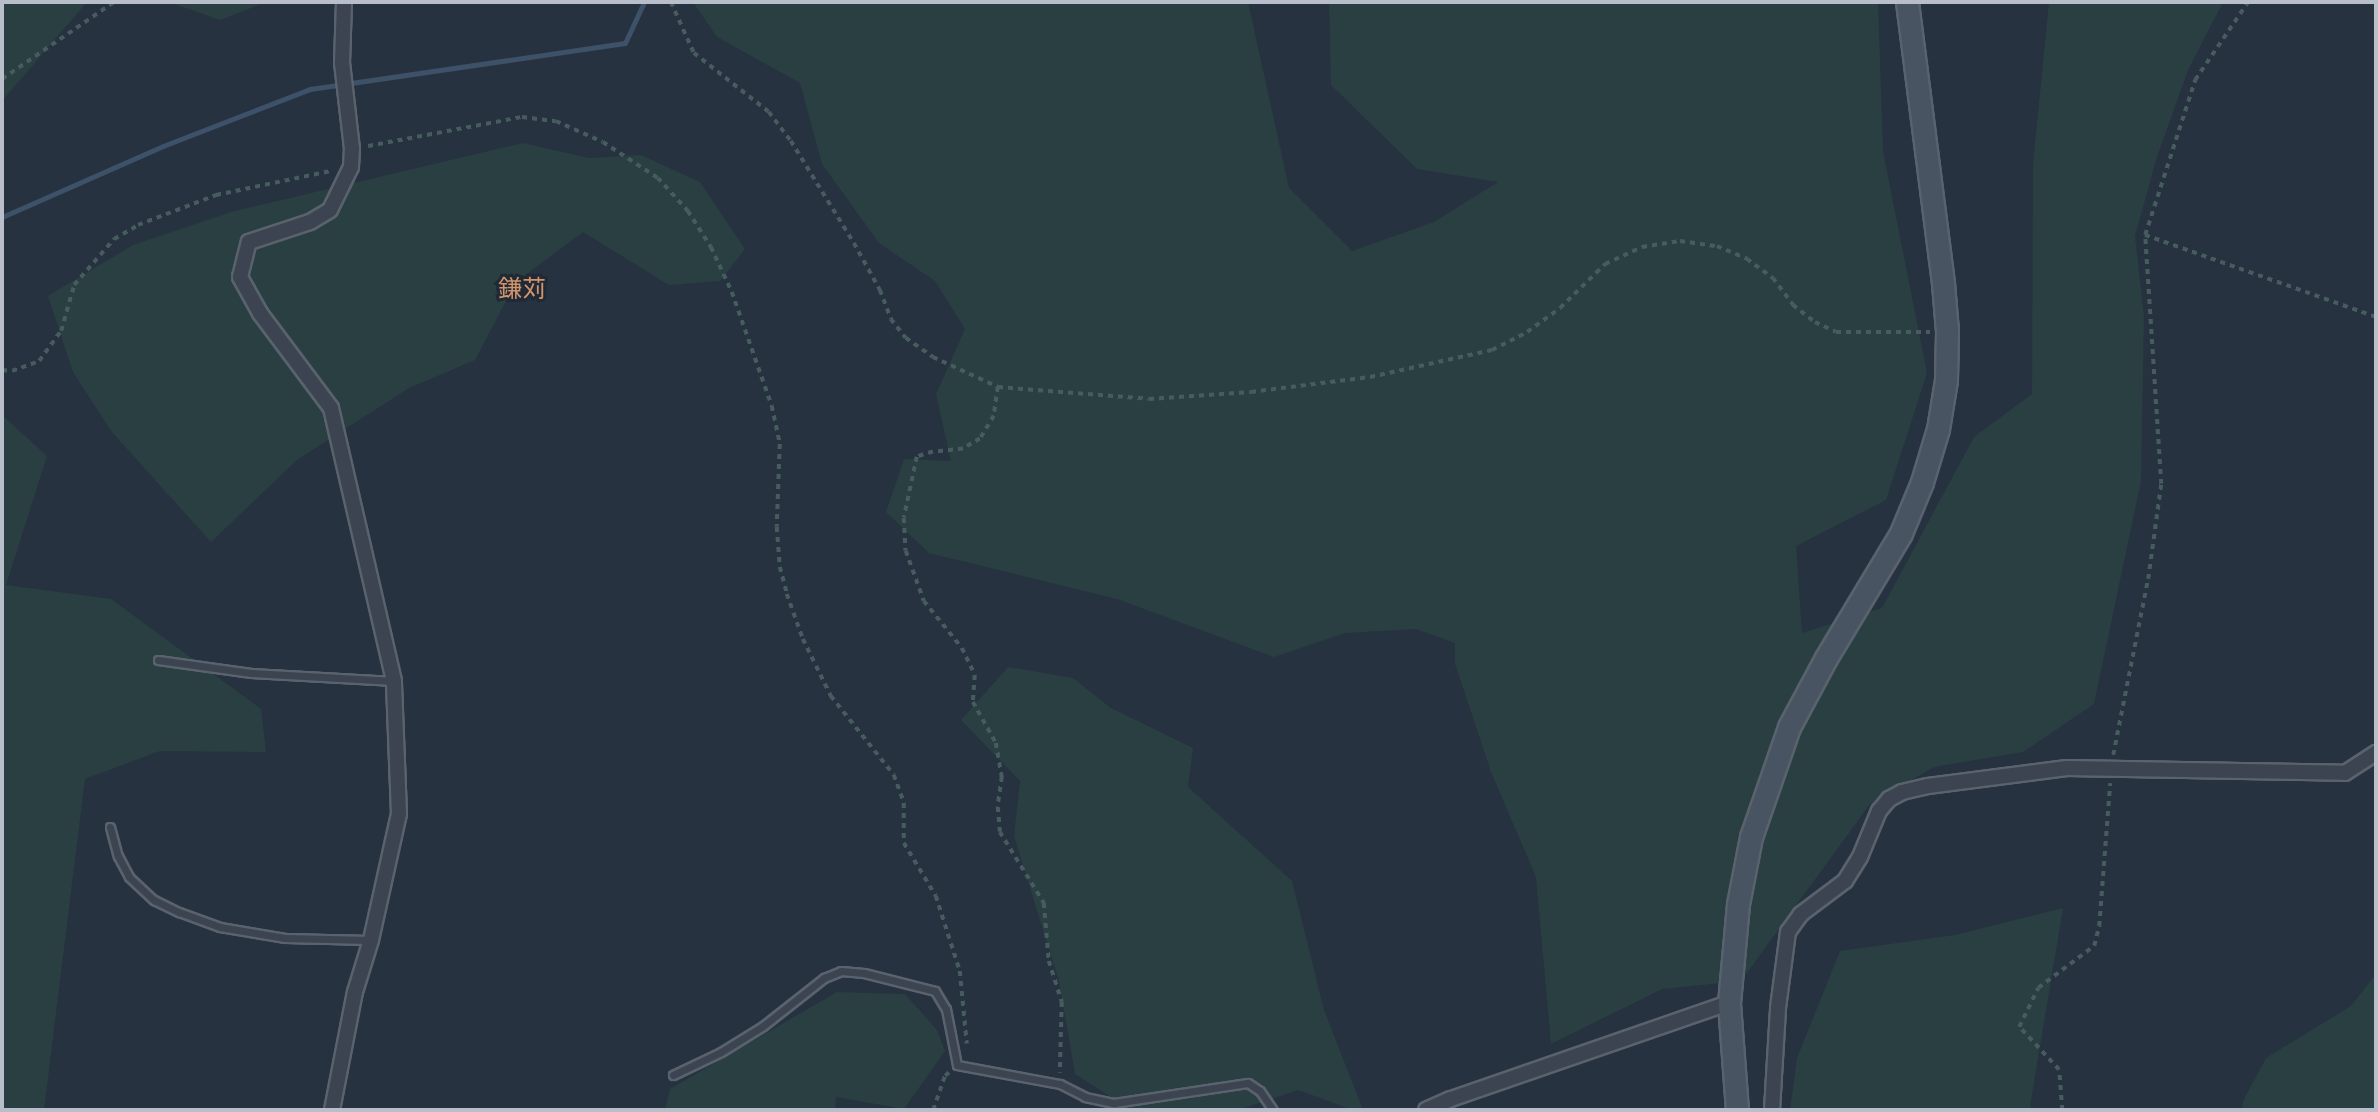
<!DOCTYPE html>
<html>
<head>
<meta charset="utf-8">
<style>
  body { margin:0 }
  #map { position:relative; width:2378px; height:1112px; overflow:hidden; background:#273240; font-family:"Public Sans","Noto Sans JP",sans-serif }
  div>[style] { position:absolute }
  [style*='--x'] { left:calc(var(--x)*1px); top:calc(var(--y)*1px); width:calc(var(--w)*1px); rotate:calc(var(--a)*1deg) }
  .green>* { inset:0; background:#293f41 }
  .stream>* { height:5px; margin:-2.5px; padding:0 2.5px; transform-origin:2.5px; border-radius:2.5px; background:#3d5168 }
  .path>* { height:3.5px; margin-top:-1.75px; transform-origin:0; background:repeating-linear-gradient(90deg,#475c5e 0 5px,transparent 0 10px) }
  .roads { filter:drop-shadow(2px 0 #59626d) drop-shadow(-2px 0 #59626d) drop-shadow(0 2px #59626d) drop-shadow(0 -2px #59626d) }
  .lane>* { height:7px; margin:-3.5px; padding:0 3.5px; transform-origin:3.5px; border-radius:3.5px; background:#3b4450 }
  .street>* { height:14px; margin:-7px; padding:0 7px; transform-origin:7px; border-radius:7px; background:#3b4450 }
  .secondary>* { height:21px; margin:-10.5px; padding:0 10.5px; transform-origin:10.5px; border-radius:10.5px; background:#495463 }
  span { translate:-50% -50%; white-space:nowrap; text-align:center; line-height:1.15; -webkit-text-stroke:6px #202935; paint-order:stroke }
  .quarter-label { font-size:24px; color:#d2956b }
  .frame { position:absolute; inset:0; border:4px solid #b8bfca; pointer-events:none }
</style>
</head>
<body>
<div id="map">
  <div class="green">
    <div style="clip-path:polygon(2px 2px,87px 2px,2px 101px)"></div>
    <div style="clip-path:polygon(169px 2px,266px 2px,220px 20px)"></div>
    <div style="clip-path:polygon(693px 2px,1248px 2px,1289px 188px,1352px 251px,1434px 222px,1498px 182px,1417px 169px,1331px 85px,1329px 2px,1878px 2px,1883px 151px,1927px 373px,1886px 500px,1796px 546px,1802px 633px,1882px 608px,1974px 437px,2032px 394px,2033px 164px,2049px 2px,2223px 2px,2188px 70px,2157px 157px,2135px 236px,2144px 317px,2141px 481px,2094px 704px,2023px 752px,1934px 767px,1870px 804px,1741px 981px,1662px 989px,1551px 1044px,1536px 877px,1491px 772px,1455px 664px,1455px 643px,1416px 629px,1345px 633px,1274px 657px,1117px 599px,929px 553px,886px 512px,904px 459px,951px 461px,936px 394px,965px 329px,935px 281px,879px 243px,822px 164px,800px 83px,717px 37px)"></div>
    <div style="clip-path:polygon(523px 143px,589px 158px,641px 155px,700px 182px,745px 249px,720px 281px,669px 285px,583px 232px,516px 282px,475px 360px,409px 388px,297px 460px,211px 542px,111px 431px,73px 372px,48px 296px,133px 245px,231px 212px)"></div>
    <div style="clip-path:polygon(2px 415px,47px 456px,6px 585px,111px 599px,261px 709px,266px 752px,160px 751px,85px 779px,44px 1110px,2px 1110px)"></div>
    <div style="clip-path:polygon(1008px 667px,1073px 678px,1111px 708px,1193px 748px,1188px 787px,1292px 881px,1324px 1010px,1363px 1110px,1353px 1110px,1298px 1090px,1238px 1110px,1131px 1110px,1075px 1074px,1059px 981px,1014px 836px,1020px 781px,961px 720px)"></div>
    <div style="clip-path:polygon(2063px 908px,2030px 1106px,2033px 1110px,1790px 1110px,1797px 1058px,1840px 951px,1955px 935px)"></div>
    <div style="clip-path:polygon(2376px 974px,2376px 1110px,2242px 1110px,2243px 1101px,2266px 1058px,2351px 1006px)"></div>
    <div style="clip-path:polygon(837px 992px,905px 994px,937px 1030px,945px 1051px,904px 1109px,836px 1097px,835px 1110px,665px 1110px,670px 1089px)"></div>
  </div>
  <div class="stream">
    <div style="--x:2;--y:217;--w:176;--a:-23.8"></div>
    <div style="--x:163;--y:146;--w:158;--a:-21.2"></div>
    <div style="--x:310;--y:89;--w:318;--a:-8.3"></div>
    <div style="--x:625;--y:43;--w:45;--a:-65.1"></div>
  </div>
  <div class="path">
    <div style="--x:671;--y:2;--w:56;--a:65.7"></div>
    <div style="--x:694;--y:53;--w:95;--a:38.2"></div>
    <div style="--x:769;--y:112;--w:36;--a:53"></div>
    <div style="--x:791;--y:141;--w:120;--a:58.3"></div>
    <div style="--x:854;--y:243;--w:54;--a:61"></div>
    <div style="--x:880;--y:290;--w:31;--a:69"></div>
    <div style="--x:891;--y:319;--w:24;--a:52"></div>
    <div style="--x:906;--y:338;--w:33;--a:35"></div>
    <div style="--x:933;--y:357;--w:72;--a:24.8"></div>
    <div style="--x:998;--y:387;--w:151;--a:4.5"></div>
    <div style="--x:1149;--y:399;--w:102;--a:-3.9"></div>
    <div style="--x:1251;--y:392;--w:120;--a:-7.2"></div>
    <div style="--x:1370;--y:377;--w:125;--a:-12.5"></div>
    <div style="--x:1492;--y:350;--w:39;--a:-27"></div>
    <div style="--x:1527;--y:332;--w:41;--a:-36"></div>
    <div style="--x:1560;--y:308;--w:63;--a:-44.4"></div>
    <div style="--x:1605;--y:264;--w:41;--a:-24.7"></div>
    <div style="--x:1642;--y:247;--w:38;--a:-9"></div>
    <div style="--x:1680;--y:241;--w:37;--a:8"></div>
    <div style="--x:1717;--y:246;--w:33;--a:23"></div>
    <div style="--x:1747;--y:259;--w:32;--a:36"></div>
    <div style="--x:1773;--y:278;--w:34;--a:53"></div>
    <div style="--x:1793;--y:305;--w:28;--a:38"></div>
    <div style="--x:1815;--y:322;--w:23;--a:25"></div>
    <div style="--x:1836;--y:332;--w:94;--a:0"></div>
    <div style="--x:2;--y:79;--w:136;--a:-34.5"></div>
    <div style="--x:368;--y:146;--w:157;--a:-10.7"></div>
    <div style="--x:522;--y:117;--w:34;--a:7"></div>
    <div style="--x:556;--y:121;--w:51;--a:24.1"></div>
    <div style="--x:603;--y:142;--w:66;--a:33.2"></div>
    <div style="--x:658;--y:178;--w:45;--a:47.7"></div>
    <div style="--x:688;--y:211;--w:43;--a:57.4"></div>
    <div style="--x:711;--y:247;--w:50;--a:65"></div>
    <div style="--x:732;--y:292;--w:121;--a:70.7"></div>
    <div style="--x:772;--y:406;--w:39;--a:78"></div>
    <div style="--x:780;--y:444;--w:83;--a:92.1"></div>
    <div style="--x:777;--y:527;--w:40;--a:85.7"></div>
    <div style="--x:780;--y:567;--w:28;--a:75"></div>
    <div style="--x:787;--y:594;--w:48;--a:70.4"></div>
    <div style="--x:803;--y:639;--w:64;--a:63.8"></div>
    <div style="--x:831;--y:696;--w:101;--a:51.4"></div>
    <div style="--x:894;--y:775;--w:30;--a:70"></div>
    <div style="--x:904;--y:803;--w:40;--a:90"></div>
    <div style="--x:904;--y:843;--w:62;--a:58.9"></div>
    <div style="--x:936;--y:896;--w:79;--a:72.3"></div>
    <div style="--x:960;--y:971;--w:73;--a:84.5"></div>
    <div style="--x:2145;--y:235;--w:245;--a:19.5"></div>
    <div style="--x:2;--y:370;--w:10;--a:6"></div>
    <div style="--x:12;--y:371;--w:29;--a:-20"></div>
    <div style="--x:39;--y:361;--w:37;--a:-54"></div>
    <div style="--x:61;--y:331;--w:48;--a:-74.2"></div>
    <div style="--x:74;--y:285;--w:61;--a:-49"></div>
    <div style="--x:114;--y:239;--w:28;--a:-30"></div>
    <div style="--x:138;--y:225;--w:84;--a:-21"></div>
    <div style="--x:216;--y:195;--w:117;--a:-11.8"></div>
    <div style="--x:998;--y:387;--w:29;--a:98"></div>
    <div style="--x:994;--y:416;--w:27;--a:121"></div>
    <div style="--x:980;--y:439;--w:20;--a:150"></div>
    <div style="--x:963;--y:449;--w:30;--a:174"></div>
    <div style="--x:933;--y:452;--w:17;--a:163"></div>
    <div style="--x:917;--y:457;--w:62;--a:102"></div>
    <div style="--x:904;--y:518;--w:33;--a:87"></div>
    <div style="--x:906;--y:551;--w:53;--a:70.2"></div>
    <div style="--x:924;--y:601;--w:60;--a:51"></div>
    <div style="--x:962;--y:648;--w:30;--a:64"></div>
    <div style="--x:975;--y:675;--w:27;--a:94"></div>
    <div style="--x:973;--y:702;--w:47;--a:60.7"></div>
    <div style="--x:996;--y:743;--w:35;--a:80"></div>
    <div style="--x:1002;--y:777;--w:30;--a:98"></div>
    <div style="--x:998;--y:807;--w:25;--a:85"></div>
    <div style="--x:1000;--y:832;--w:84;--a:58.2"></div>
    <div style="--x:1044;--y:903;--w:58;--a:85.1"></div>
    <div style="--x:1049;--y:961;--w:43;--a:72.4"></div>
    <div style="--x:1062;--y:1002;--w:71;--a:91.6"></div>
    <div style="--x:2113;--y:755;--w:179;--a:-78.8"></div>
    <div style="--x:2148;--y:579;--w:96;--a:-82.2"></div>
    <div style="--x:2161;--y:484;--w:250;--a:-93.7"></div>
    <div style="--x:2145;--y:235;--w:163;--a:-72.1"></div>
    <div style="--x:2195;--y:80;--w:94;--a:-55.8"></div>
    <div style="--x:933;--y:1110;--w:36;--a:-71"></div>
    <div style="--x:945;--y:1076;--w:7;--a:-45"></div>
    <div style="--x:2062;--y:1110;--w:40;--a:-94.3"></div>
    <div style="--x:2059;--y:1070;--w:59;--a:-132.9"></div>
    <div style="--x:2019;--y:1027;--w:43;--a:-64"></div>
    <div style="--x:2038;--y:988;--w:70;--a:-36.9"></div>
    <div style="--x:2094;--y:946;--w:21;--a:-76"></div>
    <div style="--x:2099;--y:926;--w:143;--a:-85.6"></div>
  </div>
  <div class="roads">
    <div class="lane">
      <div style="--x:158;--y:660;--w:94;--a:8"></div>
      <div style="--x:251;--y:673;--w:143;--a:3.2"></div>
      <div style="--x:110;--y:827;--w:30;--a:75"></div>
      <div style="--x:118;--y:856;--w:24;--a:62"></div>
      <div style="--x:129;--y:877;--w:34;--a:43"></div>
      <div style="--x:154;--y:900;--w:28;--a:26"></div>
      <div style="--x:179;--y:912;--w:44;--a:20.1"></div>
      <div style="--x:220;--y:927;--w:66;--a:9.6"></div>
      <div style="--x:285;--y:938;--w:85;--a:1.3"></div>
      <div style="--x:673;--y:1075;--w:53;--a:-25.6"></div>
      <div style="--x:721;--y:1052;--w:49;--a:-31.8"></div>
      <div style="--x:763;--y:1026;--w:78;--a:-38.2"></div>
      <div style="--x:824;--y:978;--w:18;--a:-22"></div>
      <div style="--x:841;--y:971;--w:23;--a:5"></div>
      <div style="--x:864;--y:973;--w:73;--a:14.2"></div>
      <div style="--x:935;--y:991;--w:21;--a:59"></div>
      <div style="--x:946;--y:1009;--w:57;--a:78.9"></div>
      <div style="--x:957;--y:1065;--w:105;--a:10.5"></div>
      <div style="--x:1060;--y:1084;--w:28;--a:27"></div>
      <div style="--x:1085;--y:1097;--w:30;--a:12"></div>
      <div style="--x:1114;--y:1103;--w:135;--a:-8.5"></div>
      <div style="--x:1248;--y:1083;--w:14;--a:34"></div>
      <div style="--x:1260;--y:1091;--w:23;--a:56"></div>
    </div>
    <div class="street">
      <div style="--x:332;--y:1110;--w:120;--a:-79"></div>
      <div style="--x:355;--y:992;--w:54;--a:-72.9"></div>
      <div style="--x:371;--y:940;--w:129;--a:-77.5"></div>
      <div style="--x:399;--y:814;--w:133;--a:-92.2"></div>
      <div style="--x:394;--y:681;--w:280;--a:-103"></div>
      <div style="--x:331;--y:408;--w:119;--a:-126.8"></div>
      <div style="--x:260;--y:313;--w:41;--a:-119.1"></div>
      <div style="--x:240;--y:277;--w:36;--a:-76"></div>
      <div style="--x:249;--y:242;--w:64;--a:-18.2"></div>
      <div style="--x:310;--y:222;--w:23;--a:-31"></div>
      <div style="--x:330;--y:210;--w:48;--a:-64"></div>
      <div style="--x:351;--y:167;--w:18;--a:-87"></div>
      <div style="--x:352;--y:149;--w:87;--a:-96.6"></div>
      <div style="--x:342;--y:63;--w:61;--a:-88.1"></div>
      <div style="--x:1426;--y:1110;--w:27;--a:-24"></div>
      <div style="--x:1451;--y:1099;--w:294;--a:-19.1"></div>
      <div style="--x:1772;--y:1110;--w:102;--a:-86.6"></div>
      <div style="--x:1778;--y:1008;--w:77;--a:-82.5"></div>
      <div style="--x:1788;--y:932;--w:22;--a:-54"></div>
      <div style="--x:1801;--y:914;--w:55;--a:-36.9"></div>
      <div style="--x:1845;--y:881;--w:28;--a:-58"></div>
      <div style="--x:1860;--y:857;--w:50;--a:-67.6"></div>
      <div style="--x:1879;--y:811;--w:16;--a:-50"></div>
      <div style="--x:1889;--y:799;--w:15;--a:-28"></div>
      <div style="--x:1902;--y:792;--w:27;--a:-13"></div>
      <div style="--x:1928;--y:786;--w:140;--a:-7.4"></div>
      <div style="--x:2067;--y:768;--w:278;--a:1"></div>
      <div style="--x:2345;--y:773;--w:37;--a:-33"></div>
    </div>
    <div class="secondary">
      <div style="--x:1737;--y:1110;--w:107;--a:-94.3"></div>
      <div style="--x:1729;--y:1003;--w:99;--a:-84.8"></div>
      <div style="--x:1738;--y:904;--w:68;--a:-79"></div>
      <div style="--x:1751;--y:837;--w:116;--a:-70.9"></div>
      <div style="--x:1789;--y:727;--w:78;--a:-61.8"></div>
      <div style="--x:1826;--y:658;--w:146;--a:-59"></div>
      <div style="--x:1901;--y:533;--w:55;--a:-67.6"></div>
      <div style="--x:1922;--y:482;--w:55;--a:-73.2"></div>
      <div style="--x:1938;--y:429;--w:50;--a:-80.7"></div>
      <div style="--x:1946;--y:380;--w:49;--a:-88.8"></div>
      <div style="--x:1947;--y:331;--w:48;--a:-94.8"></div>
      <div style="--x:1943;--y:283;--w:283;--a:-97.3"></div>
    </div>
  </div>
  <div class="quarter-label">
    <span style="left:522px;top:289px">鎌苅</span>
  </div>
  <div class="frame"></div>
</div>
</body>
</html>
